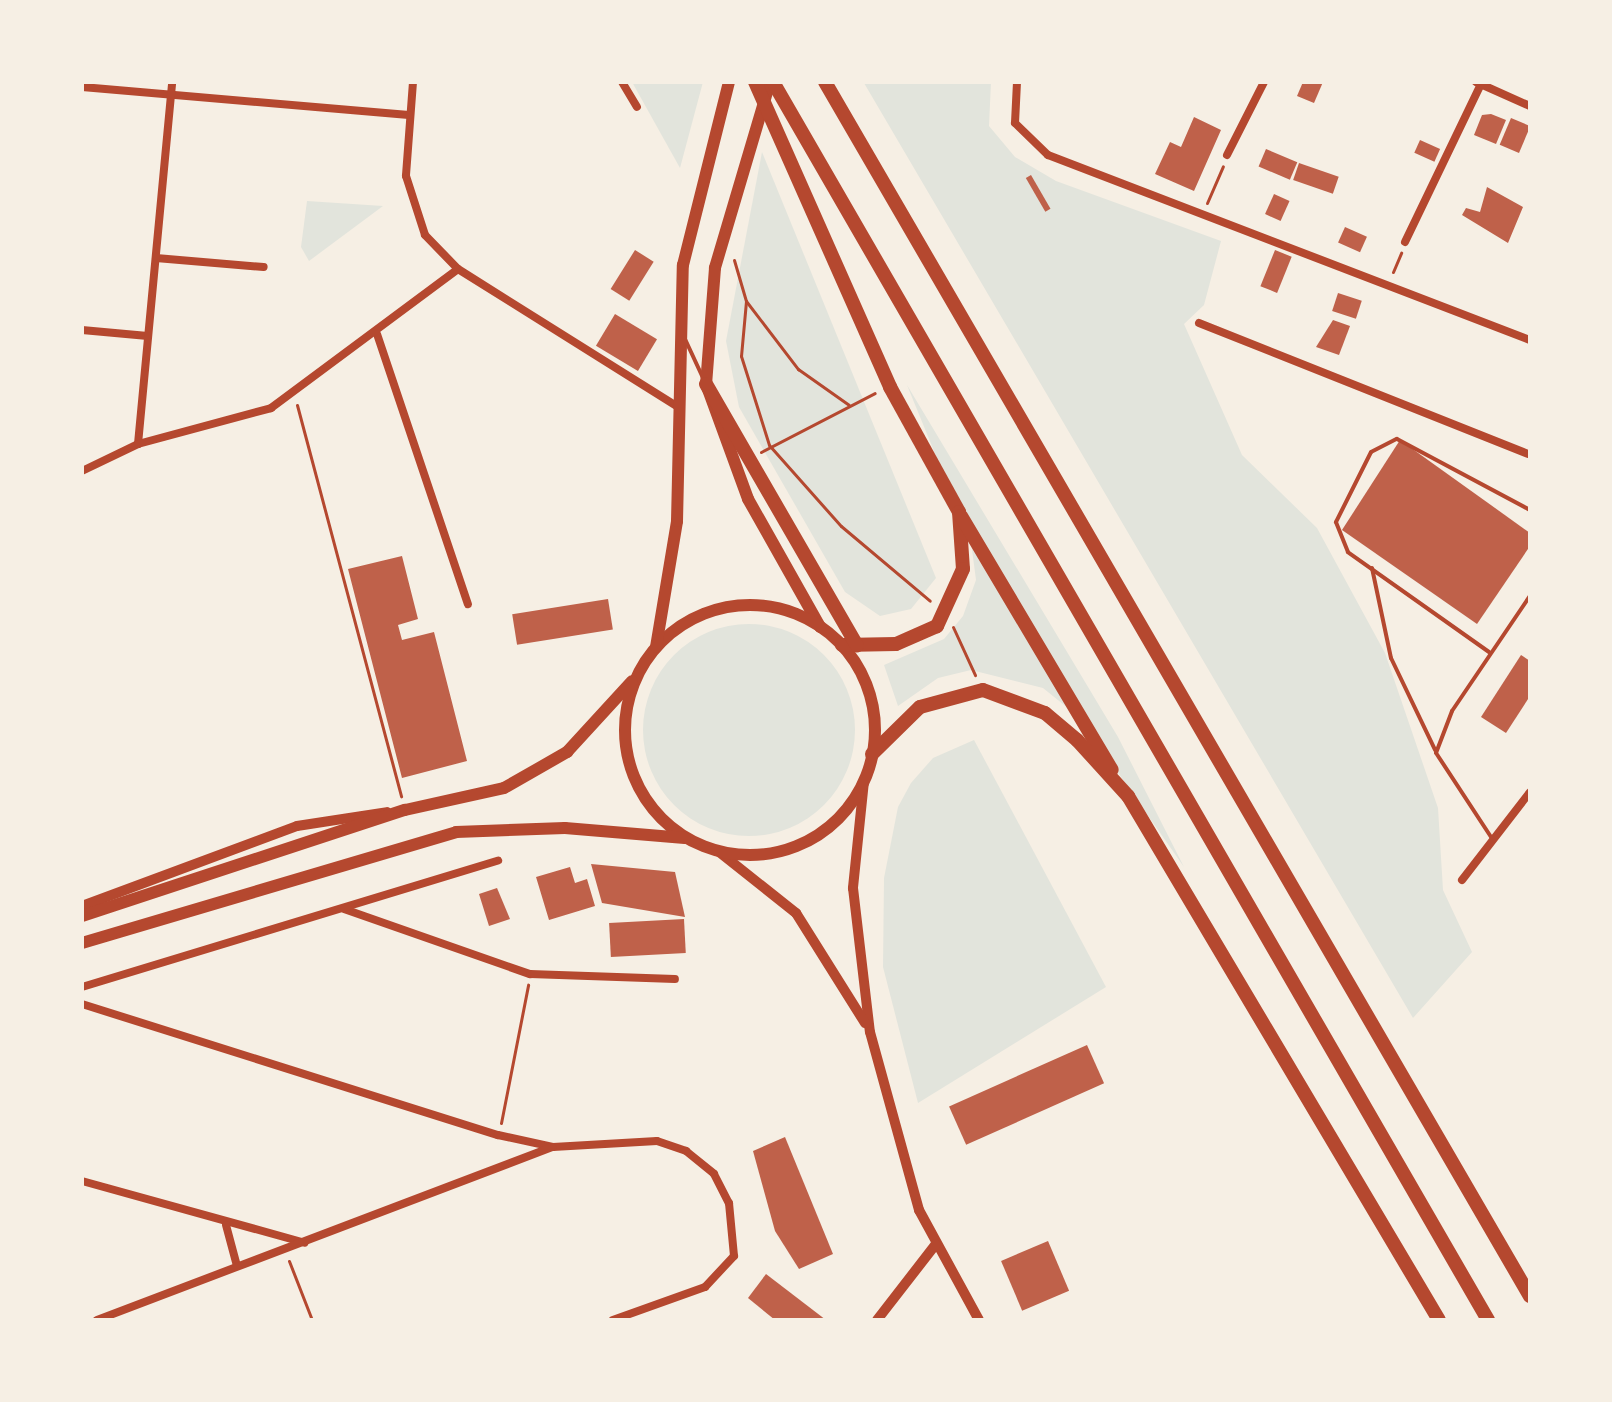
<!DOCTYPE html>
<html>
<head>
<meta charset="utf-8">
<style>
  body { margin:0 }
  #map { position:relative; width:1612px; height:1402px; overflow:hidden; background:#f6efe4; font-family:"Work Sans",sans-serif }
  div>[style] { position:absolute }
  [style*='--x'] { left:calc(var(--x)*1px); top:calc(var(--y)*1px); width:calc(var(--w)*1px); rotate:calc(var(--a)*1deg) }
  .green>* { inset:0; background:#e2e4dc }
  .round { border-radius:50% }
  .building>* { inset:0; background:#bf614a; transform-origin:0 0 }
  .path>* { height:3px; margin:-1.5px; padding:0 1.5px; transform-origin:1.5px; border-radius:1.5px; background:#b5482f }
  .service>* { height:4px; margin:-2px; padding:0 2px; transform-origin:2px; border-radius:2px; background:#b5482f }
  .minor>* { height:8px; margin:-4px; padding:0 4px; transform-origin:4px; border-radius:4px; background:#b5482f }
  .tertiary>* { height:10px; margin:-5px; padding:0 5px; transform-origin:5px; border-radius:5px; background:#b5482f }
  .primary>* { height:12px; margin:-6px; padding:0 6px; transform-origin:6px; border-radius:6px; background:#b5482f }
  .primary>.ring { margin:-6px; padding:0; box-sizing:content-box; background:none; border:12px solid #b5482f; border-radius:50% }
  .motorway>* { height:14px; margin:-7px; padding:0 7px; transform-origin:7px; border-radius:7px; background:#b5482f }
  span { translate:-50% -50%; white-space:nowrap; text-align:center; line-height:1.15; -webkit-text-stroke:8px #f6efe4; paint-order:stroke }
  .frame { position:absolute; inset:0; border:84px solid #f6efe4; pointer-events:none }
</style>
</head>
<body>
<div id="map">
  <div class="green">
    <div style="clip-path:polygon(632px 82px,703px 82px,680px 168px)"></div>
    <div style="clip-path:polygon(991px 82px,989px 126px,1015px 157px,1056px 181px,1221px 241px,1204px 305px,1184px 324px,1242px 455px,1317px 528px,1385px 653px,1438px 808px,1443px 890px,1472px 952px,1413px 1018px,864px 83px)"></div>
    <div style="clip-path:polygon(762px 152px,936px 578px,911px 609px,880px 616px,845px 592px,739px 407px,726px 341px)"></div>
    <div style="clip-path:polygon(307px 201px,383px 206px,309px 261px,301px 247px)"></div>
    <div style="clip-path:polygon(907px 385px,1118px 737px,1184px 867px,1079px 717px,1043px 688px,971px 670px,938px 678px,898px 706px,884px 665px,944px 639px,963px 616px,976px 580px,971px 542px)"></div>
    <div class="round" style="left:643px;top:624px;width:212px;height:212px"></div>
    <div style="clip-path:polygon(974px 740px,1106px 987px,918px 1103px,883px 967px,884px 878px,898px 807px,911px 783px,933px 758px)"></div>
  </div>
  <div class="building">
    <div style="clip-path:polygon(1303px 82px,1323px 82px,1314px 103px,1297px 96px)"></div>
    <div style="clip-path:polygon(1491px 114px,1506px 120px,1496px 144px,1474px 135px,1482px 115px)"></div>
    <div style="clip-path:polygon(1194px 117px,1221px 130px,1194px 191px,1155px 174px,1170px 142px,1181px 147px)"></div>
    <div style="left:1511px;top:118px;width:21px;height:29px;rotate:23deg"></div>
    <div style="left:1420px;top:140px;width:22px;height:14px;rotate:24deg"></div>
    <div style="left:1266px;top:149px;width:34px;height:19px;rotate:23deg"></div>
    <div style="left:1299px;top:163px;width:42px;height:18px;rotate:19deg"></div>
    <div style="left:1031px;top:175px;width:39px;height:6px;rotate:60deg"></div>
    <div style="clip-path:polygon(1487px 187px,1523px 207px,1508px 243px,1462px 215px,1466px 208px,1480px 212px)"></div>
    <div style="left:1274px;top:194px;width:17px;height:22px;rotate:24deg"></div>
    <div style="left:1345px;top:227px;width:24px;height:17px;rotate:24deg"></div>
    <div style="left:635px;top:250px;width:22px;height:46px;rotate:32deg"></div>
    <div style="left:1275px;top:250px;width:18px;height:39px;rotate:22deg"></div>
    <div style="left:1338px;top:293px;width:25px;height:19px;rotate:18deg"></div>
    <div style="left:615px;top:314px;width:49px;height:37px;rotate:31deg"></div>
    <div style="clip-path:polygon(1333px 320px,1350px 326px,1339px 355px,1316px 347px)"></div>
    <div style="clip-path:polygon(1400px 440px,1530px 533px,1530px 546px,1477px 624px,1342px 530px)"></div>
    <div style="clip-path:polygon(402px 556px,418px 619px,398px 625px,402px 640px,434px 632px,467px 761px,402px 778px,348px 569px)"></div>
    <div style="left:608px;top:599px;width:31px;height:97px;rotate:81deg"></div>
    <div style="clip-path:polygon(1521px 655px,1530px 661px,1530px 696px,1506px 733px,1481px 717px)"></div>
    <div style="clip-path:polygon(591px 864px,675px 872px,685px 917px,602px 903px)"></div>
    <div style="clip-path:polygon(570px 867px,575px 883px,587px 879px,595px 906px,549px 920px,536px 877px)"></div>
    <div style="clip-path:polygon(497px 888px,510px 919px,489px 926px,479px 894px)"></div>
    <div style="left:684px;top:919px;width:34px;height:75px;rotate:87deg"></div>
    <div style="left:1087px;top:1045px;width:42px;height:151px;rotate:66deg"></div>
    <div style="clip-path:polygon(785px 1137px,833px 1254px,799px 1269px,775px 1231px,753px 1151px)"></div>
    <div style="left:1048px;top:1241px;width:54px;height:51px;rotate:67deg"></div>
    <div style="clip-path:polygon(766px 1274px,826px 1320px,775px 1320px,748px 1298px)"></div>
  </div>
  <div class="path">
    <div style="--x:1207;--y:203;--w:40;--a:-66.6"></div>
    <div style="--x:734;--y:260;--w:43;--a:73.7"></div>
    <div style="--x:746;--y:301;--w:55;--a:95.2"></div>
    <div style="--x:741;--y:356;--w:93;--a:72.5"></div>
    <div style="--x:769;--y:445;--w:108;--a:48.4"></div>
    <div style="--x:841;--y:526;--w:116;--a:40.1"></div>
    <div style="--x:1393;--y:272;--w:21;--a:-67"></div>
    <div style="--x:746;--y:301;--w:86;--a:52.6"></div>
    <div style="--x:798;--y:369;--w:62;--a:35.2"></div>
    <div style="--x:297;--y:405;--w:405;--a:75.1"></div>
    <div style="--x:761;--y:452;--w:128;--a:-27.4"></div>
    <div style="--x:953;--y:627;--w:53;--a:65.4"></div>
    <div style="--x:501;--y:1123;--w:141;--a:-78.9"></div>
    <div style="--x:289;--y:1261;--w:63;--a:68.7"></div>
  </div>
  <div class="service">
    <div style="--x:685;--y:339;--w:43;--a:65.2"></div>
    <div style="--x:1372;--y:568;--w:92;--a:78.1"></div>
    <div style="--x:1391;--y:658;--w:102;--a:64.4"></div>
    <div style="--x:1489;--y:652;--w:173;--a:-144.7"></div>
    <div style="--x:1348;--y:552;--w:32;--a:-112"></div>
    <div style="--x:1336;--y:522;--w:78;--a:-63.4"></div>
    <div style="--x:1371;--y:452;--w:29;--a:-27"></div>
    <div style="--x:1397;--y:439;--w:151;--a:28.1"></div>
    <div style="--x:1493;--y:840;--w:104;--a:-123.2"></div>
    <div style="--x:1436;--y:753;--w:45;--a:-69.1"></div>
    <div style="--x:1452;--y:711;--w:139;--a:-55.9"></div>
  </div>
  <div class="minor">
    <div style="--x:413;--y:82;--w:94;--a:94.3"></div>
    <div style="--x:406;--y:176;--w:62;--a:72.1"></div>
    <div style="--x:425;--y:235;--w:47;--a:45.9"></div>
    <div style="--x:458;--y:269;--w:260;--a:32.1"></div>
    <div style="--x:622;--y:82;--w:29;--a:59"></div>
    <div style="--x:1017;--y:82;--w:41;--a:92.8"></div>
    <div style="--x:1015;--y:123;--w:46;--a:44.1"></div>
    <div style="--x:1048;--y:155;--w:516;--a:21"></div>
    <div style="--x:1476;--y:82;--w:59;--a:24"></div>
    <div style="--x:82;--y:87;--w:328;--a:4.9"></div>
    <div style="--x:1227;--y:155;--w:82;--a:-63.1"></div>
    <div style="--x:1405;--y:242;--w:178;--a:-64.3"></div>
    <div style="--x:156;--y:258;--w:108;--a:4.8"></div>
    <div style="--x:1199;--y:323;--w:356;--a:21.7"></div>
    <div style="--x:82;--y:330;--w:66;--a:5.2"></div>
    <div style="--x:377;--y:334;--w:285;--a:71.4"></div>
    <div style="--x:138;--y:444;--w:364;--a:-84.6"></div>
    <div style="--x:82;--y:471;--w:62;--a:-25.7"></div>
    <div style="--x:138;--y:444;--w:138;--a:-15.1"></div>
    <div style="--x:271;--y:408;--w:233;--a:-36.6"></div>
    <div style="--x:1462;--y:880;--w:111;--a:-52.3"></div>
    <div style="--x:344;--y:909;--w:197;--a:19.3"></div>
    <div style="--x:530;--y:974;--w:145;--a:2"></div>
    <div style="--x:82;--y:987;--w:435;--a:-16.9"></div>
    <div style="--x:82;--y:1004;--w:436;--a:17.5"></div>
    <div style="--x:498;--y:1135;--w:56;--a:12.3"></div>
    <div style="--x:553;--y:1147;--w:104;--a:-3.3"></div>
    <div style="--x:657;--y:1141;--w:31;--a:19"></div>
    <div style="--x:686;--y:1151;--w:36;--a:39"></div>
    <div style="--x:714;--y:1174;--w:33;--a:63"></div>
    <div style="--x:729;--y:1203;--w:53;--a:84.6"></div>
    <div style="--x:734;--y:1256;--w:42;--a:133.1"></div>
    <div style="--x:705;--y:1287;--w:98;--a:160.3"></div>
    <div style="--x:82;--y:1181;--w:231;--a:15.5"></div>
    <div style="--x:226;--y:1225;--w:42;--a:75"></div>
    <div style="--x:97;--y:1320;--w:487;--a:-20.8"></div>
  </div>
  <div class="tertiary">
    <div style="--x:864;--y:781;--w:108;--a:95.9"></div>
    <div style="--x:853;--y:888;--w:145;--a:83.3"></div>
    <div style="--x:870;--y:1032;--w:185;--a:74.6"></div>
    <div style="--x:919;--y:1210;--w:125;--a:61.4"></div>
    <div style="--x:718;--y:851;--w:100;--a:38.5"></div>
    <div style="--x:796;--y:913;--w:130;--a:57.9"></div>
    <div style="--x:82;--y:906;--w:229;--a:-20.4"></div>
    <div style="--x:297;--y:826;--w:91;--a:-8.8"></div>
    <div style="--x:877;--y:1320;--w:96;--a:-52.2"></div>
  </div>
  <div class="primary">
    <div style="--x:770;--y:82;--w:194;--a:106.5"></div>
    <div style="--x:715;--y:268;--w:116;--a:94.4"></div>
    <div style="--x:706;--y:384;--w:122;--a:69.9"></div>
    <div style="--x:748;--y:499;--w:147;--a:60.6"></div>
    <div class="ring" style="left:625px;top:605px;width:238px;height:238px"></div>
    <div style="--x:656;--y:647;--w:128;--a:-80.5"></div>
    <div style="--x:677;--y:521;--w:256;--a:-88.7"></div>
    <div style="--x:683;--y:265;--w:189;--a:-75.9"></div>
    <div style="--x:82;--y:916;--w:340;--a:-18.2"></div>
    <div style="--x:405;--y:810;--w:101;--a:-12.5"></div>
    <div style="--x:504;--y:788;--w:73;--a:-29.7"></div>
    <div style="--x:567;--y:752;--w:96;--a:-47.5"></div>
    <div style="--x:82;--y:943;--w:390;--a:-16.5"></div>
    <div style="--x:456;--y:832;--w:109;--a:-2.1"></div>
    <div style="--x:565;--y:828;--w:120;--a:4.8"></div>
  </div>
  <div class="motorway">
    <div style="--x:755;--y:82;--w:334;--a:66.1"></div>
    <div style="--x:890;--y:387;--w:143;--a:61.1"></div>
    <div style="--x:959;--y:512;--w:57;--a:86"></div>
    <div style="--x:963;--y:569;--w:63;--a:114.5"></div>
    <div style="--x:937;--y:626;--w:45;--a:156.3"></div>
    <div style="--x:896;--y:644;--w:54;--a:178.9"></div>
    <div style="--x:773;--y:82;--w:1430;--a:59.99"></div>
    <div style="--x:825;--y:82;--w:1404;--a:59.86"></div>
    <div style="--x:706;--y:384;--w:302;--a:60"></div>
    <div style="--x:961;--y:516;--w:295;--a:59.3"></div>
    <div style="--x:872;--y:754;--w:67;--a:-44.4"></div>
    <div style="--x:920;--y:707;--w:65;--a:-15.1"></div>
    <div style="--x:983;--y:690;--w:66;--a:20.4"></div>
    <div style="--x:1045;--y:713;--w:42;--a:40.2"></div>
    <div style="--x:1077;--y:740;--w:76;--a:47.7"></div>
    <div style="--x:1128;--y:796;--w:609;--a:59.31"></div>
  </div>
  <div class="frame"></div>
</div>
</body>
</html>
